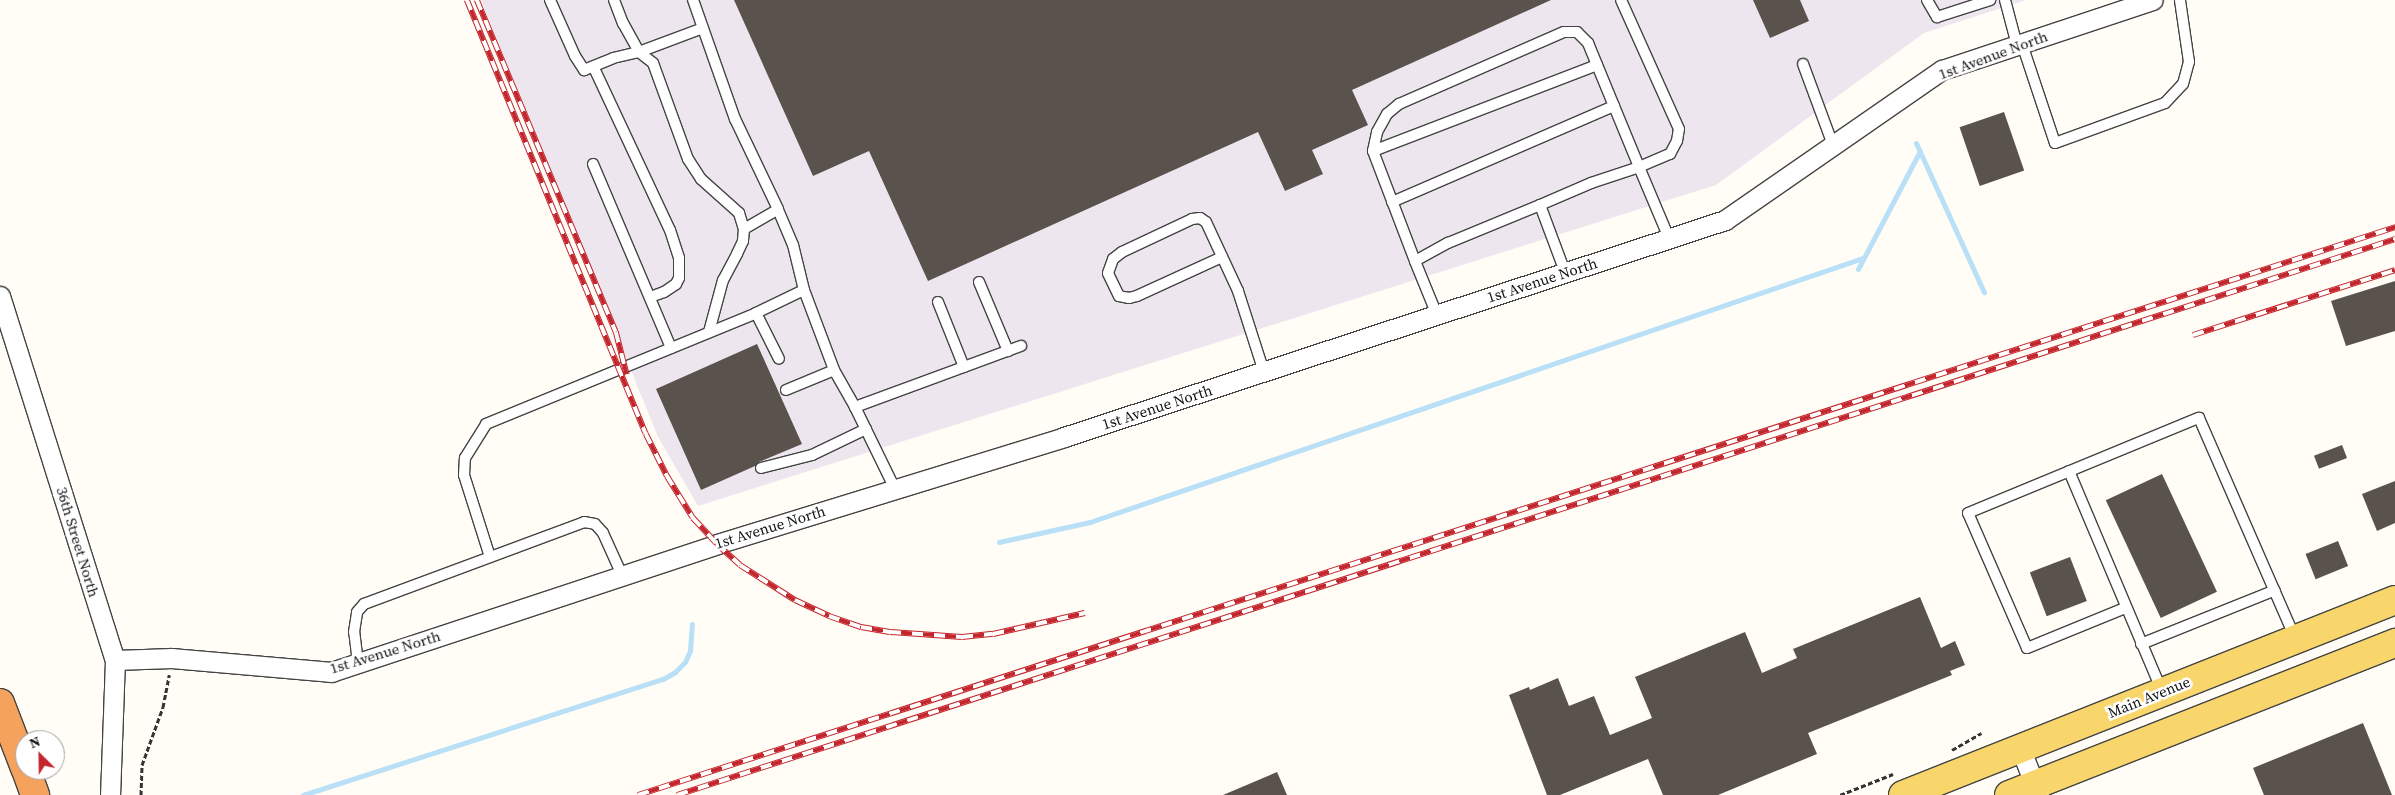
<!DOCTYPE html>
<html>
<head>
<meta charset="utf-8">
<style>
  body { margin:0 }
  #map { position:relative; width:2395px; height:795px; overflow:hidden; background:#fffdf5; font-family:"Source Serif 4",serif }
  div>[style] { position:absolute }
  [style*='--x'] { left:calc(var(--x)*1px); top:calc(var(--y)*1px); width:calc(var(--w)*1px); rotate:calc(var(--a)*1deg) }
  .industrial>* { inset:0; background:#eee6ef }
  .stream>* { height:5px; margin:-2.5px; padding:0 2.5px; transform-origin:2.5px; border-radius:2.5px; background:#b9e0f7 }
  .building>* { inset:0; background:#5a524d; transform-origin:0 0 }
  .path>* { height:3px; margin-top:-1.5px; transform-origin:0; background:repeating-linear-gradient(90deg,#333 0 5px,transparent 0 7.5px) }
  .roads { filter:drop-shadow(1px 0 #444) drop-shadow(-1px 0 #444) drop-shadow(0 1px #444) drop-shadow(0 -1px #444) }
  .lane>* { height:10px; margin:-5px; padding:0 5px; transform-origin:5px; border-radius:5px; background:#fff }
  .street>* { height:19px; margin:-9.5px; padding:0 9.5px; transform-origin:9.5px; border-radius:9.5px; background:#fff }
  .primary>* { height:28px; margin:-14px; padding:0 14px; transform-origin:14px; border-radius:14px; background:#f9d66b }
  .highway>* { height:28px; margin:-14px; padding:0 14px; transform-origin:14px; border-radius:14px; background:#f5a25d }
  .rail>* { height:5.5px; margin-top:-2.75px; transform-origin:0; background:repeating-linear-gradient(90deg,#fff 0 11px,#c4262e 0 22px); box-sizing:border-box; border-block:1px solid #c4262e }
  span { translate:-50% -50%; white-space:nowrap; text-align:center; line-height:1.15; -webkit-text-stroke:5px #fff; paint-order:stroke }
  .street-label { font-size:15px; color:#111 }
  .north { position:absolute; left:15px; top:730px; width:50px; height:50px; box-sizing:border-box; background:#fff; border:1px solid #a0a0a0; border-radius:50%; rotate:337deg; font-size:14px; font-weight:700; line-height:20px; text-align:center; color:#111 }
  .north::after { content:''; display:block; margin:auto; width:18px; height:22px; background:#c4262e; clip-path:polygon(50% 0,100% 100%,50% 72%,0 100%) }
</style>
</head>
<body>
<div id="map">
  <div class="industrial">
    <div style="clip-path:polygon(481px 0,2026px 0,1924px 33px,1716px 185px,698px 506px,658px 437px)"></div>
  </div>
  <div class="stream">
    <div style="--x:1916;--y:143;--w:164;--a:65.5"></div>
    <div style="--x:1858;--y:269;--w:133;--a:-62.3"></div>
    <div style="--x:999;--y:542;--w:93;--a:-12.4"></div>
    <div style="--x:1090;--y:522;--w:817;--a:-18.86"></div>
    <div style="--x:303;--y:795;--w:378;--a:-17.9"></div>
    <div style="--x:663;--y:679;--w:14;--a:-30"></div>
    <div style="--x:675;--y:672;--w:14;--a:-45"></div>
    <div style="--x:685;--y:662;--w:12;--a:-66"></div>
    <div style="--x:690;--y:651;--w:27;--a:-86"></div>
  </div>
  <div class="building">
    <div style="clip-path:polygon(734px 0,1551px 0,1352px 90px,1368px 125px,1312px 150px,1323px 174px,1285px 191px,1258px 132px,928px 281px,869px 151px,813px 176px)"></div>
    <div style="clip-path:polygon(1753px 0,1800px 0,1809px 21px,1770px 38px)"></div>
    <div style="left:2004px;top:112px;width:62px;height:47px;rotate:71deg"></div>
    <div style="clip-path:polygon(2395px 281px,2395px 331px,2346px 346px,2331px 301px)"></div>
    <div style="clip-path:polygon(757px 344px,802px 444px,759px 462px,755px 466px,701px 490px,656px 389px)"></div>
    <div style="left:2342px;top:445px;width:14px;height:30px;rotate:69deg"></div>
    <div style="left:2162px;top:474px;width:130px;height:62px;rotate:65deg"></div>
    <div style="clip-path:polygon(2395px 481px,2395px 523px,2377px 531px,2362px 494px)"></div>
    <div style="left:2338px;top:541px;width:27px;height:35px;rotate:68deg"></div>
    <div style="left:2070px;top:557px;width:47px;height:43px;rotate:69deg"></div>
    <div style="clip-path:polygon(1920px 597px,1941px 648px,1955px 641px,1965px 665px,1950px 671px,1952px 675px,1808px 733px,1817px 754px,1718px 795px,1663px 795px,1648px 759px,1560px 795px,1547px 795px,1509px 695px,1529px 687px,1530px 690px,1558px 678px,1569px 706px,1594px 696px,1610px 735px,1652px 718px,1635px 677px,1745px 632px,1762px 673px,1797px 658px,1793px 649px)"></div>
    <div style="clip-path:polygon(2363px 723px,2392px 795px,2264px 795px,2253px 768px)"></div>
    <div style="clip-path:polygon(1277px 772px,1287px 795px,1223px 795px)"></div>
  </div>
  <div class="path">
    <div style="--x:1952;--y:750;--w:34;--a:-30"></div>
    <div style="--x:141;--y:795;--w:30;--a:-88"></div>
    <div style="--x:142;--y:765;--w:62;--a:-70.1"></div>
    <div style="--x:163;--y:707;--w:33;--a:-79"></div>
    <div style="--x:1840;--y:795;--w:57;--a:-21.6"></div>
  </div>
  <div class="roads">
    <div class="lane">
      <div style="--x:550;--y:0;--w:61;--a:65.9"></div>
      <div style="--x:575;--y:56;--w:17;--a:57"></div>
      <div style="--x:584;--y:70;--w:31;--a:-22"></div>
      <div style="--x:613;--y:58;--w:27;--a:-13"></div>
      <div style="--x:639;--y:52;--w:68;--a:-20.6"></div>
      <div style="--x:614;--y:0;--w:25;--a:69"></div>
      <div style="--x:623;--y:23;--w:33;--a:61"></div>
      <div style="--x:639;--y:52;--w:18;--a:38"></div>
      <div style="--x:653;--y:63;--w:102;--a:70"></div>
      <div style="--x:688;--y:159;--w:24;--a:57"></div>
      <div style="--x:701;--y:179;--w:51;--a:41.8"></div>
      <div style="--x:739;--y:213;--w:17;--a:73"></div>
      <div style="--x:744;--y:229;--w:12;--a:95"></div>
      <div style="--x:743;--y:241;--w:14;--a:115"></div>
      <div style="--x:737;--y:254;--w:30;--a:118"></div>
      <div style="--x:723;--y:280;--w:54;--a:105.1"></div>
      <div style="--x:1927;--y:0;--w:20;--a:60"></div>
      <div style="--x:1937;--y:17;--w:56;--a:-17.8"></div>
      <div style="--x:2005;--y:0;--w:47;--a:75.1"></div>
      <div style="--x:2022;--y:44;--w:104;--a:71.6"></div>
      <div style="--x:2055;--y:143;--w:117;--a:-20"></div>
      <div style="--x:2165;--y:103;--w:26;--a:-47"></div>
      <div style="--x:2183;--y:84;--w:23;--a:-75"></div>
      <div style="--x:2189;--y:62;--w:63;--a:-98.3"></div>
      <div style="--x:1803;--y:64;--w:86;--a:69.7"></div>
      <div style="--x:594;--y:68;--w:179;--a:64.9"></div>
      <div style="--x:670;--y:230;--w:29;--a:72"></div>
      <div style="--x:679;--y:258;--w:20;--a:90"></div>
      <div style="--x:679;--y:278;--w:7;--a:117"></div>
      <div style="--x:676;--y:284;--w:14;--a:146"></div>
      <div style="--x:664;--y:292;--w:15;--a:160"></div>
      <div style="--x:1373;--y:151;--w:240;--a:-21"></div>
      <div style="--x:593;--y:164;--w:200;--a:67"></div>
      <div style="--x:1392;--y:202;--w:242;--a:-23.4"></div>
      <div style="--x:1540;--y:205;--w:72;--a:69.5"></div>
      <div style="--x:744;--y:229;--w:39;--a:-30"></div>
      <div style="--x:1222;--y:257;--w:94;--a:155.4"></div>
      <div style="--x:1137;--y:296;--w:8;--a:166"></div>
      <div style="--x:1129;--y:298;--w:10;--a:-169"></div>
      <div style="--x:1119;--y:296;--w:25;--a:-116"></div>
      <div style="--x:1108;--y:273;--w:15;--a:-70"></div>
      <div style="--x:1113;--y:259;--w:11;--a:-38"></div>
      <div style="--x:1122;--y:252;--w:77;--a:-25.2"></div>
      <div style="--x:1192;--y:219;--w:8;--a:-7"></div>
      <div style="--x:1200;--y:218;--w:7;--a:34"></div>
      <div style="--x:1206;--y:222;--w:76;--a:65.1"></div>
      <div style="--x:1238;--y:291;--w:85;--a:72.2"></div>
      <div style="--x:1415;--y:261;--w:118;--a:-110.9"></div>
      <div style="--x:1373;--y:151;--w:19;--a:-78"></div>
      <div style="--x:1377;--y:132;--w:21;--a:-61"></div>
      <div style="--x:1387;--y:114;--w:16;--a:-40"></div>
      <div style="--x:1399;--y:104;--w:180;--a:-23.6"></div>
      <div style="--x:1564;--y:32;--w:13;--a:0"></div>
      <div style="--x:1577;--y:32;--w:16;--a:45"></div>
      <div style="--x:1588;--y:43;--w:134;--a:67.6"></div>
      <div style="--x:1639;--y:167;--w:34;--a:-23"></div>
      <div style="--x:1670;--y:154;--w:15;--a:-62"></div>
      <div style="--x:1677;--y:141;--w:12;--a:-81"></div>
      <div style="--x:1679;--y:129;--w:141;--a:-114.2"></div>
      <div style="--x:979;--y:282;--w:75;--a:67.2"></div>
      <div style="--x:804;--y:290;--w:85;--a:69.4"></div>
      <div style="--x:834;--y:370;--w:43;--a:60.4"></div>
      <div style="--x:855;--y:407;--w:91;--a:64"></div>
      <div style="--x:938;--y:302;--w:70;--a:68.2"></div>
      <div style="--x:756;--y:313;--w:51;--a:63.4"></div>
      <div style="--x:1437;--y:315;--w:58;--a:-112.2"></div>
      <div style="--x:1415;--y:261;--w:38;--a:-29"></div>
      <div style="--x:1448;--y:243;--w:100;--a:-22.4"></div>
      <div style="--x:1540;--y:205;--w:56;--a:-23.3"></div>
      <div style="--x:1591;--y:183;--w:51;--a:-18.4"></div>
      <div style="--x:1639;--y:167;--w:77;--a:67.1"></div>
      <div style="--x:786;--y:390;--w:52;--a:-22.6"></div>
      <div style="--x:855;--y:407;--w:177;--a:-20.2"></div>
      <div style="--x:761;--y:468;--w:53;--a:-14.3"></div>
      <div style="--x:812;--y:455;--w:60;--a:-25.7"></div>
      <div style="--x:2069;--y:471;--w:239;--a:67.1"></div>
      <div style="--x:490;--y:557;--w:86;--a:-107.6"></div>
      <div style="--x:464;--y:475;--w:17;--a:-87"></div>
      <div style="--x:465;--y:458;--w:40;--a:-58"></div>
      <div style="--x:486;--y:424;--w:292;--a:-22.3"></div>
      <div style="--x:756;--y:313;--w:53;--a:-25.6"></div>
      <div style="--x:804;--y:290;--w:46;--a:-103.7"></div>
      <div style="--x:793;--y:245;--w:39;--a:-113"></div>
      <div style="--x:778;--y:209;--w:100;--a:-115.5"></div>
      <div style="--x:735;--y:119;--w:126;--a:-109.4"></div>
      <div style="--x:2125;--y:608;--w:106;--a:157.8"></div>
      <div style="--x:2027;--y:648;--w:147;--a:-113.6"></div>
      <div style="--x:1968;--y:513;--w:250;--a:-22.4"></div>
      <div style="--x:2199;--y:418;--w:240;--a:66.4"></div>
      <div style="--x:2141;--y:644;--w:144;--a:-21.9"></div>
      <div style="--x:358;--y:663;--w:31;--a:-97"></div>
      <div style="--x:354;--y:632;--w:20;--a:-81"></div>
      <div style="--x:357;--y:612;--w:11;--a:-49"></div>
      <div style="--x:364;--y:604;--w:235;--a:-20.4"></div>
      <div style="--x:584;--y:522;--w:11;--a:10"></div>
      <div style="--x:595;--y:524;--w:12;--a:48"></div>
      <div style="--x:603;--y:533;--w:46;--a:65.7"></div>
    </div>
    <div class="street">
      <div style="--x:0;--y:296;--w:382;--a:72.5"></div>
      <div style="--x:115;--y:660;--w:135;--a:92.1"></div>
      <div style="--x:115;--y:660;--w:57;--a:-2"></div>
      <div style="--x:172;--y:658;--w:160;--a:5"></div>
      <div style="--x:331;--y:672;--w:407;--a:-18.3"></div>
      <div style="--x:717;--y:544;--w:363;--a:-17.1"></div>
      <div style="--x:1064;--y:437;--w:696;--a:-18.17"></div>
      <div style="--x:1725;--y:220;--w:264;--a:-34.7"></div>
      <div style="--x:1942;--y:70;--w:222;--a:-18.4"></div>
      <div style="--x:2020;--y:748;--w:51;--a:68"></div>
    </div>
    <div class="primary">
      <div style="--x:1903;--y:795;--w:529;--a:-21.62"></div>
      <div style="--x:2009;--y:795;--w:415;--a:-21.5"></div>
    </div>
    <div class="highway">
      <div style="--x:0;--y:703;--w:70;--a:69"></div>
      <div style="--x:26;--y:770;--w:27;--a:70"></div>
    </div>
  </div>
  <div class="rail">
    <div style="--x:467;--y:0;--w:469;--a:67.6"></div>
    <div style="--x:646;--y:434;--w:47;--a:63.4"></div>
    <div style="--x:667;--y:476;--w:49;--a:58.2"></div>
    <div style="--x:693;--y:518;--w:35;--a:47"></div>
    <div style="--x:717;--y:544;--w:31;--a:42"></div>
    <div style="--x:740;--y:565;--w:65;--a:32.5"></div>
    <div style="--x:795;--y:600;--w:38;--a:25"></div>
    <div style="--x:829;--y:616;--w:34;--a:19"></div>
    <div style="--x:861;--y:627;--w:29;--a:10"></div>
    <div style="--x:890;--y:632;--w:72;--a:4"></div>
    <div style="--x:962;--y:637;--w:31;--a:-6"></div>
    <div style="--x:993;--y:634;--w:94;--a:-12.9"></div>
    <div style="--x:477;--y:0;--w:360;--a:67.3"></div>
    <div style="--x:616;--y:332;--w:44;--a:75.7"></div>
    <div style="--x:2193;--y:335;--w:212;--a:-17.8"></div>
    <div style="--x:638;--y:795;--w:1847;--a:-17.91"></div>
    <div style="--x:677;--y:795;--w:1806;--a:-17.93"></div>
  </div>
  <div class="street-label">
    <span style="left:1993px;top:55px;rotate:-20deg">1st Avenue North</span>
    <span style="left:1542px;top:280px;rotate:-18deg">1st Avenue North</span>
    <span style="left:1157px;top:407px;rotate:-18deg">1st Avenue North</span>
    <span style="left:770px;top:527px;rotate:-17deg">1st Avenue North</span>
    <span style="left:78px;top:542px;rotate:73deg">36th Street North</span>
    <span style="left:385px;top:652px;rotate:-17deg">1st Avenue North</span>
    <span style="left:2149px;top:697px;rotate:-22deg">Main Avenue</span>
  </div>
  <div class="north">N</div>
</div>
</body>
</html>
